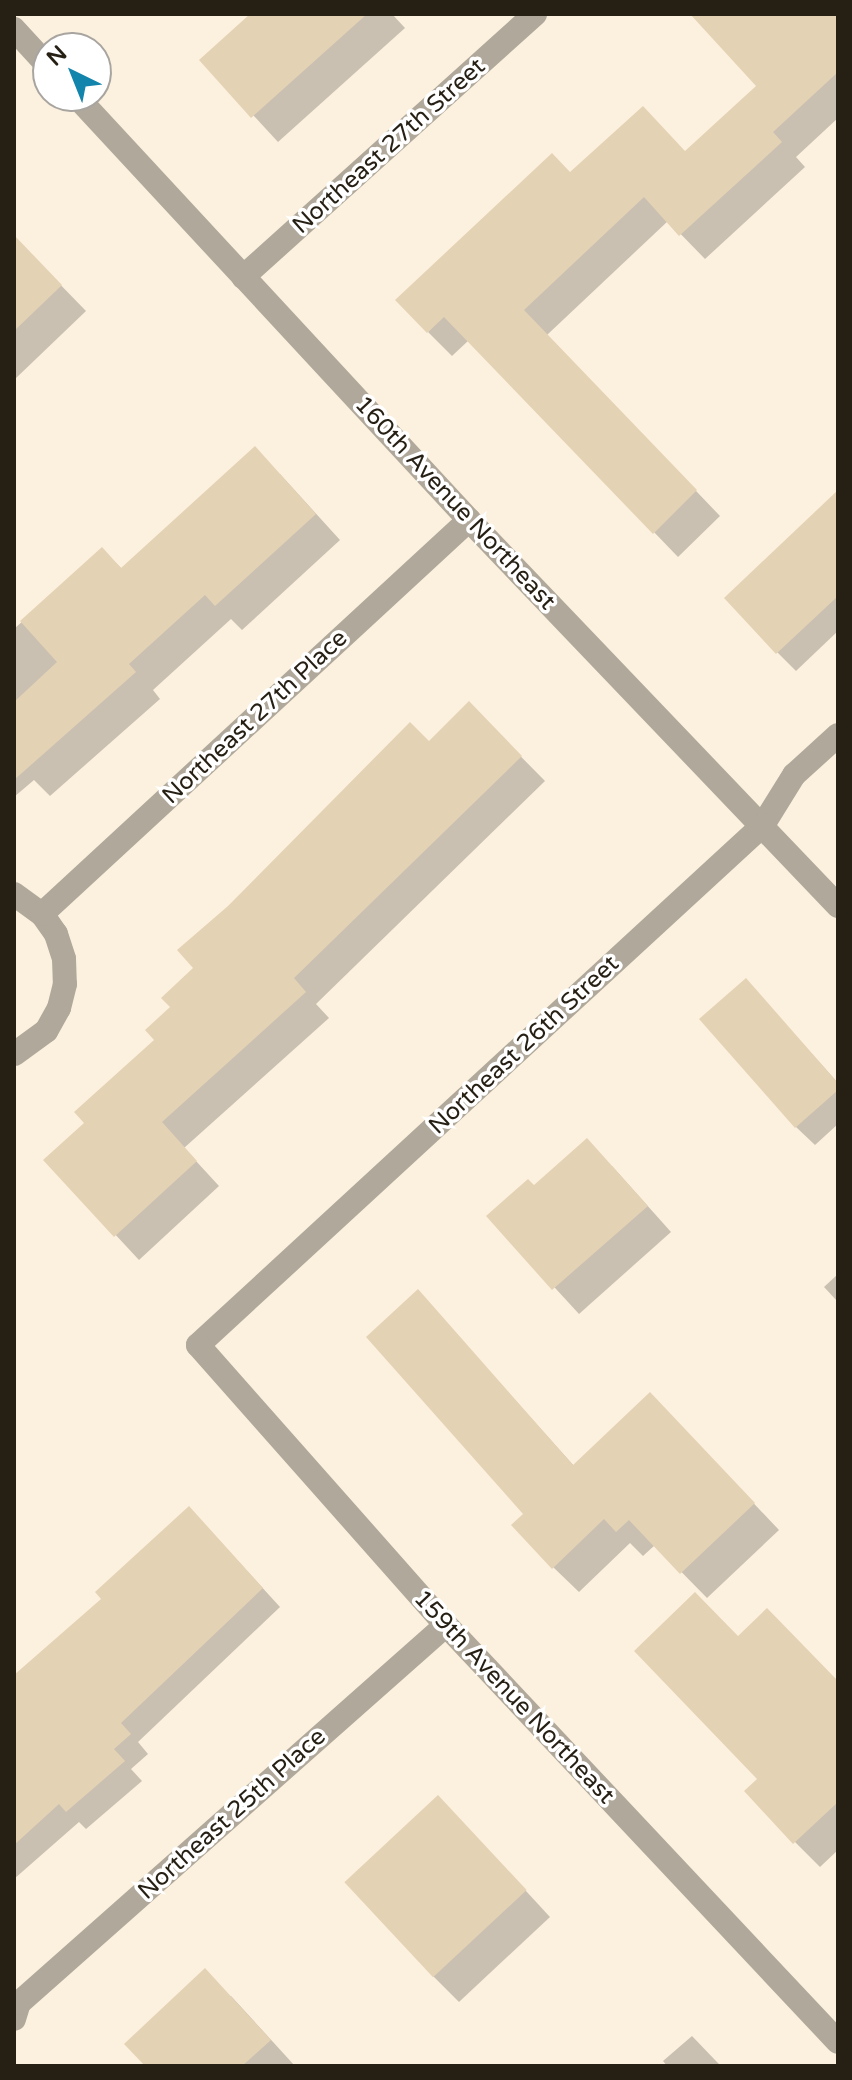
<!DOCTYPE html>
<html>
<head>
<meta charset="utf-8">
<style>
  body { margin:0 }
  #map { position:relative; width:852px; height:2080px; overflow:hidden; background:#fcf1df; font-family:"Varela Round",sans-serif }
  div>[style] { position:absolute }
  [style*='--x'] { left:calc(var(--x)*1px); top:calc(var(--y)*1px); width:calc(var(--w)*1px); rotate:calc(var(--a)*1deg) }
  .shadow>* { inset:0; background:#0003 }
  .building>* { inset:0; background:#e4d2b4; transform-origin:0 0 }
  .street>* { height:24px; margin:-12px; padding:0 12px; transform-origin:12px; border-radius:12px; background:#b0a89b }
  span { translate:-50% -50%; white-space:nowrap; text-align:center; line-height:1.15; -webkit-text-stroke:7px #fff; paint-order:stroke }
  .street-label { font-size:24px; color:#261f14 }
  .frame { position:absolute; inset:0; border:16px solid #261f14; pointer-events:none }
  .north { position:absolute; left:32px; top:32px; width:80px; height:80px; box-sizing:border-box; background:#fff; border:2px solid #a8a5a1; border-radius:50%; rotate:317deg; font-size:22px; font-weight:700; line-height:32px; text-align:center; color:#261f14 }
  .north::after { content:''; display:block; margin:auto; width:28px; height:36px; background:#1384ab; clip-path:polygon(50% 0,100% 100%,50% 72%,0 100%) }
</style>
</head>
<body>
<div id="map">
  <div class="shadow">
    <div style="clip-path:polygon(253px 14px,392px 14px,405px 28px,278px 142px,202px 60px)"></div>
    <div style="clip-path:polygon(714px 14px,838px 14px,838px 118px,796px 157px,805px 167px,705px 259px,668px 221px,547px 335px,720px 516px,678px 557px,469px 340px,452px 356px,428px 332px,571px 174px,686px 153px,759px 86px)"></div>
    <div style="clip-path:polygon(14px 237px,86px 311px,14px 380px)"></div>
    <div style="clip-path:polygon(280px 474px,340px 540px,242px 630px,231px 619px,153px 690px,160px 699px,50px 796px,34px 780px,14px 797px,14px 629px,102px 549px,122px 569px)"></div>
    <div style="clip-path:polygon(838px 492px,838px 631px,796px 671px,777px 652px)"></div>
    <div style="clip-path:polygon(469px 704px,545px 781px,316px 1004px,329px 1018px,184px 1148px,219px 1186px,139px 1260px,46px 1160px,86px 1123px,157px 1040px)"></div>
    <div style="clip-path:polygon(746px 980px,838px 1083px,838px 1124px,815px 1145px,796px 1127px)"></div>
    <div style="clip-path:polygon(612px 1166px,671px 1232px,579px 1314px,489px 1216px,534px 1188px)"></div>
    <div style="clip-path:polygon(838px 1274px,838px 1302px,824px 1287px)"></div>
    <div style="clip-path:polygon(418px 1292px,575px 1467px,675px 1420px,779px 1530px,707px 1598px,655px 1545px,643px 1556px,630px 1543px,579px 1592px,553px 1567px)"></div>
    <div style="clip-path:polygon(207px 1527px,280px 1607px,138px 1742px,148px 1754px,131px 1769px,142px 1781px,86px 1829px,79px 1822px,14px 1879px,14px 1680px)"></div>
    <div style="clip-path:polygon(738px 1639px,838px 1683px,838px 1850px,820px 1867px,795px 1842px,760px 1780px)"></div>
    <div style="clip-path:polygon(463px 1823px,550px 1917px,459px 2002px,433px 1976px)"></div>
    <div style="clip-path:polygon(231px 1996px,295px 2066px,147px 2066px)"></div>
    <div style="clip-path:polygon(692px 2036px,716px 2061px,721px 2066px,667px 2066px,663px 2061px)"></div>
  </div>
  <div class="building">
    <div style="clip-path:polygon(250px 14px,367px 14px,251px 118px,199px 60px)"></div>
    <div style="clip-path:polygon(690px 14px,838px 14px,838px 72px,773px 132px,782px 142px,679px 236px,644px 197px,524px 310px,697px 490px,653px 534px,444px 317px,427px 333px,395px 300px,552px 153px,570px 172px,643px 106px,685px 151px,756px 86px)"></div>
    <div style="clip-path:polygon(14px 235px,62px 285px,14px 331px)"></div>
    <div style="clip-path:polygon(255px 446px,316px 514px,215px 606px,205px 595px,129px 664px,136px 672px,14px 780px,14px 702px,57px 662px,20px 621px,102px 547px,121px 568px)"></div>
    <div style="clip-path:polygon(838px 490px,838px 596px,776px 654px,724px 598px)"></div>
    <div style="clip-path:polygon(469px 701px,522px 756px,294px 978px,306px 992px,162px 1122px,197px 1161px,114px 1237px,43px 1160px,84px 1123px,74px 1112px,154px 1040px,145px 1030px,170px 1007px,161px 998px,193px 968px,177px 950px,228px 906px,410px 722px,429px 741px)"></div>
    <div style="clip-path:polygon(746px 978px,838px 1083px,838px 1090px,795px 1128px,699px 1019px)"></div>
    <div style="clip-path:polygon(587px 1138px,648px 1206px,552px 1290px,486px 1216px,528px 1179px,534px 1185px)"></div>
    <div style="clip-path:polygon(418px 1289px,573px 1465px,650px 1392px,755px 1503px,680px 1574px,629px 1520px,616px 1532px,604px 1519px,552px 1569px,511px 1525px,523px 1514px,366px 1337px)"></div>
    <div style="clip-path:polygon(189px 1506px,263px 1588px,121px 1723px,131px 1734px,114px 1749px,125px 1761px,66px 1812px,59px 1804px,14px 1845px,14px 1675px,101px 1599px,95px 1592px)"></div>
    <div style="clip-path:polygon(695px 1592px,738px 1636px,767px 1608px,838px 1681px,838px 1802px,793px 1844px,744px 1791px,757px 1779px,634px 1651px)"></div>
    <div style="left:438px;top:1795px;width:130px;height:128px;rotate:47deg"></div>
    <div style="clip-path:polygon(205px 1968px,271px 2040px,242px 2066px,145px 2066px,124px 2044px)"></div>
  </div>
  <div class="street">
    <div style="--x:14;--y:29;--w:50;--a:47.4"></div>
    <div style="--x:76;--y:96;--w:578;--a:47.17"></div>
    <div style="--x:469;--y:520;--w:534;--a:46.29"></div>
    <div style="--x:243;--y:277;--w:393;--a:-42"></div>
    <div style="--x:838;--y:735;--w:59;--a:137.7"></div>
    <div style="--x:794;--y:775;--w:59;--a:121.8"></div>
    <div style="--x:763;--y:825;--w:768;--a:137.37"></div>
    <div style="--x:198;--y:1345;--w:374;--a:48.5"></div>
    <div style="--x:446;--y:1625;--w:572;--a:46.77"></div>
    <div style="--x:14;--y:894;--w:34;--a:36"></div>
    <div style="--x:42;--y:914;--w:24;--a:55"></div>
    <div style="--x:56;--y:934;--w:26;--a:72"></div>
    <div style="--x:64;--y:959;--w:25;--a:88"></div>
    <div style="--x:65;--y:984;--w:25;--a:104"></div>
    <div style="--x:59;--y:1008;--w:26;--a:119"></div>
    <div style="--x:46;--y:1031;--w:39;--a:144"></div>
    <div style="--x:42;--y:914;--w:581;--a:-42.7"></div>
    <div style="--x:14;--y:2019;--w:17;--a:-73"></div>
    <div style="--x:19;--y:2003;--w:570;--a:-41.52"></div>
  </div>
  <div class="street-label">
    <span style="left:389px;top:146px;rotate:-42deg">Northeast 27th Street</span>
    <span style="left:455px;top:503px;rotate:47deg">160th Avenue Northeast</span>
    <span style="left:255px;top:717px;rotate:-43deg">Northeast 27th Place</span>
    <span style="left:524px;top:1045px;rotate:-43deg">Northeast 26th Street</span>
    <span style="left:514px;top:1697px;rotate:47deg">159th Avenue Northeast</span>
    <span style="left:232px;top:1814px;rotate:-42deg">Northeast 25th Place</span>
  </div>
  <div class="frame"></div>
  <div class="north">N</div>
</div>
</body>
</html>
